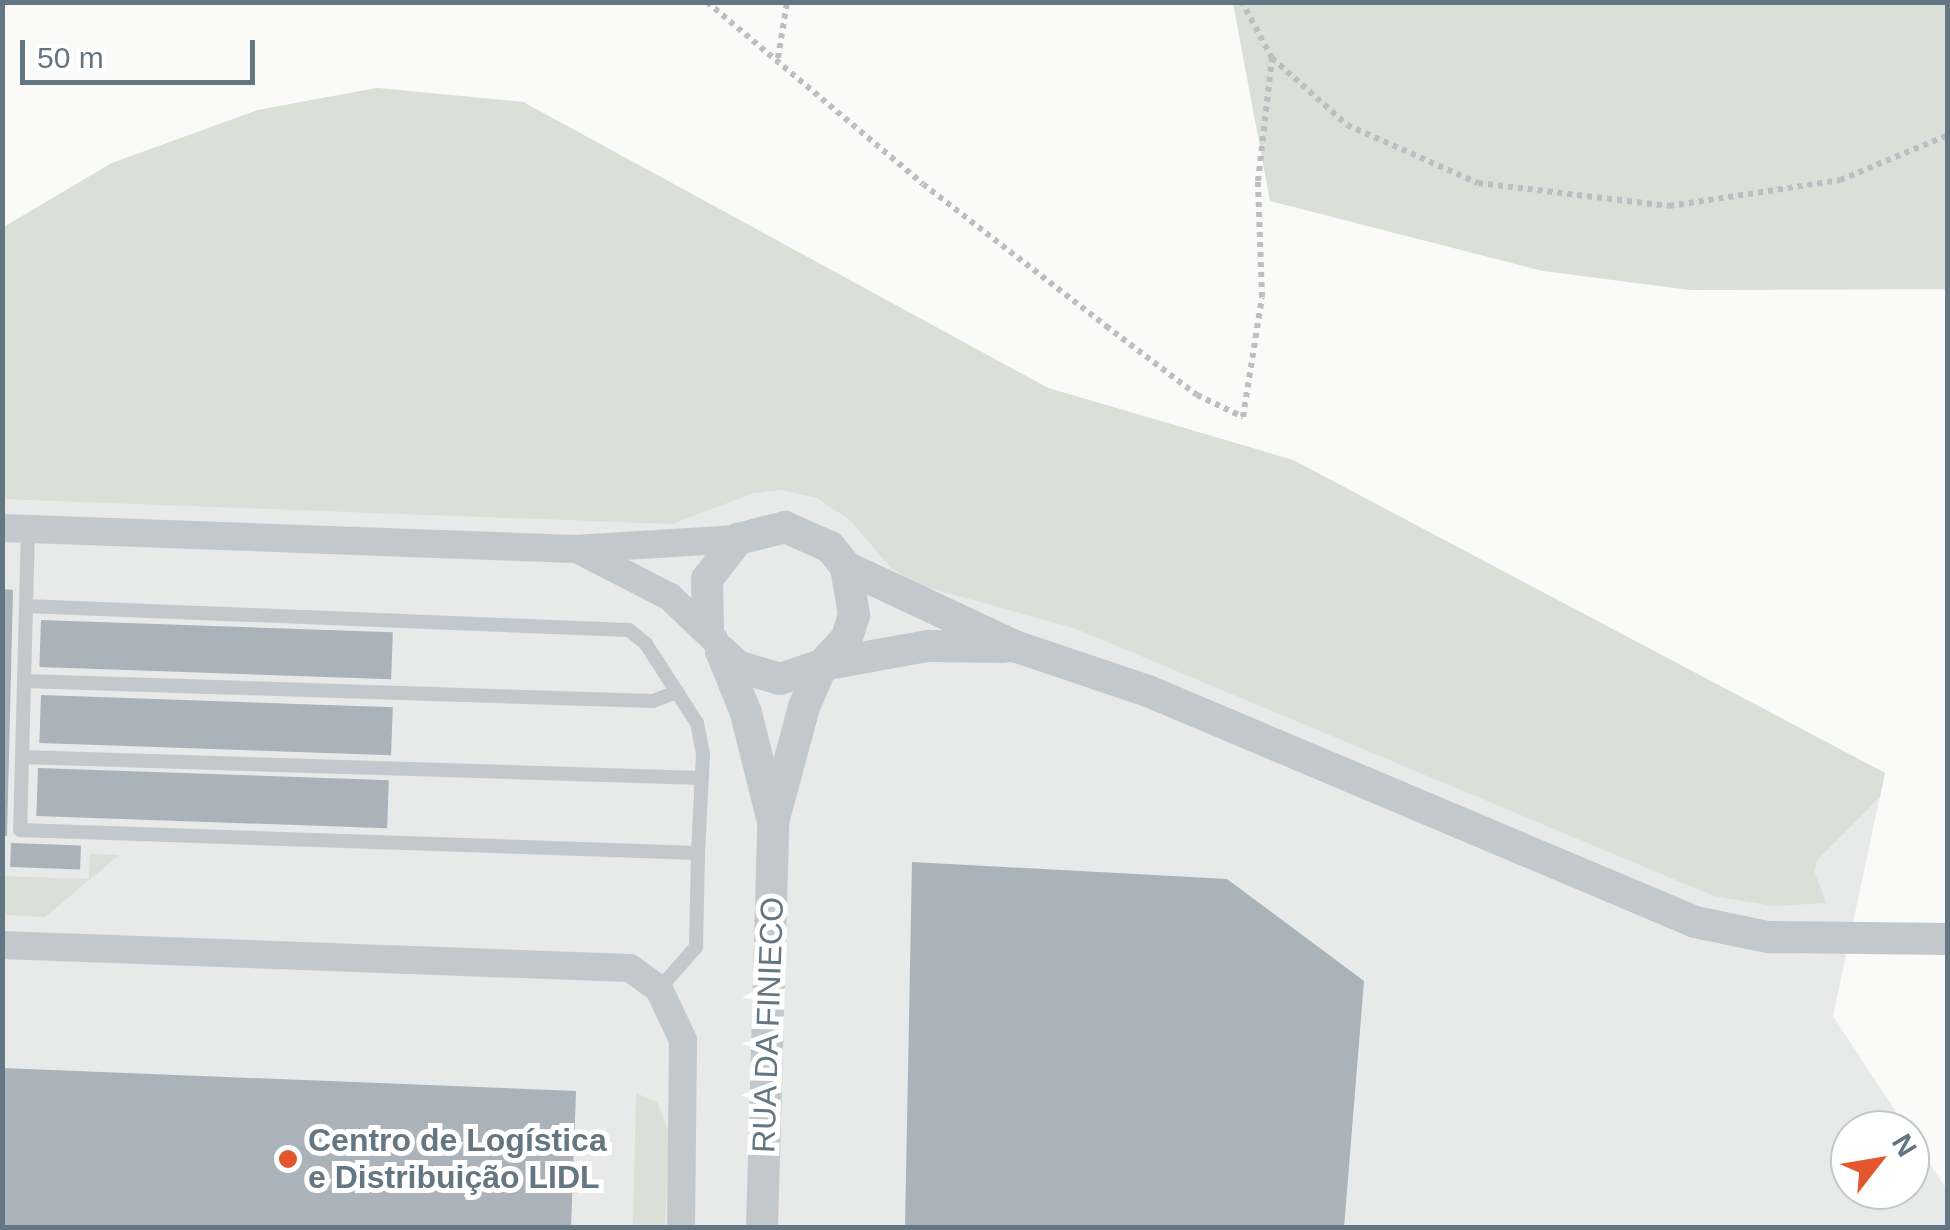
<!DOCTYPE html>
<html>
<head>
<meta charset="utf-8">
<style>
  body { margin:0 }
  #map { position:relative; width:1950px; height:1230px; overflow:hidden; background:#fafaf8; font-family:Arial,sans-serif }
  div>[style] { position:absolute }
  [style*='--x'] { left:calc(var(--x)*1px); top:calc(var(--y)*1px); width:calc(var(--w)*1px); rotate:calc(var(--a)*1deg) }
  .built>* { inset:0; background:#e8e9e9 }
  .green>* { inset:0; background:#dadfd7 }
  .building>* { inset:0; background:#aab3b9; transform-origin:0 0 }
  .path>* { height:6px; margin-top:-3px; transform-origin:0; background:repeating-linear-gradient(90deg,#bbbfc2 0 5px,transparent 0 10px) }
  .service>* { height:14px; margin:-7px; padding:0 7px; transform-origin:7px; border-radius:7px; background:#c3c8cc }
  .minor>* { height:28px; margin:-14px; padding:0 14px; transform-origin:14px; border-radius:14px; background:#c3c8cc }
  .tertiary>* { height:32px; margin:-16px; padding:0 16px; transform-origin:16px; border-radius:16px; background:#c3c8cc }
  .dots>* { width:28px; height:28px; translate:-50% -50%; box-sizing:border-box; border:5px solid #fff; border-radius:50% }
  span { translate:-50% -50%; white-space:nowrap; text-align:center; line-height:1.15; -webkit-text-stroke:10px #fff; paint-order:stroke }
  .street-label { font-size:32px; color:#657683 }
  .poi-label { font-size:32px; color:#657683; font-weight:700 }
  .left { translate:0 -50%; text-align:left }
  .frame { position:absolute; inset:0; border:5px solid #657683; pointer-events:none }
  .north { position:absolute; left:1830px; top:1110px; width:100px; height:100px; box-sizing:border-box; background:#fff; border:2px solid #c1c8cd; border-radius:50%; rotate:59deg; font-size:28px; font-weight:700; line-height:40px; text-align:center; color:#657683 }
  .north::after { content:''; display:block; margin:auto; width:35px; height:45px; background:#e4572e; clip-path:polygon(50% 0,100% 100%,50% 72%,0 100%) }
  .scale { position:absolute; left:20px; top:40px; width:235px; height:45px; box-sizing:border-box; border:5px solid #657683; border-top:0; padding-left:12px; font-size:30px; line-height:35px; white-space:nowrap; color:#657683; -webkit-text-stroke:8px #fff; paint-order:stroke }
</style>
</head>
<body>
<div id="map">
  <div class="built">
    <div style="clip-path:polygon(377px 88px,523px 102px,1048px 388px,1293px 460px,1885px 773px,1833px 1016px,1908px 1130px,1850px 1130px,1850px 1190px,1910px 1190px,1910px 1133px,1947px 1190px,1947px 1227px,3px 1227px,2px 228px,112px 163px,258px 110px)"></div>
  </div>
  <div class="green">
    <div style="clip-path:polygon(1233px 3px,1947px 3px,1947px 289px,1690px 290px,1543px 271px,1270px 201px)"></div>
    <div style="clip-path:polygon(377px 88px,523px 102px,1048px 388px,1293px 460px,1885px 773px,1880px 797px,1818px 859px,1814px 870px,1826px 903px,1774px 906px,1714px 896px,1074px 628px,922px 586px,892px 569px,850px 520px,817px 498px,781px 490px,754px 493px,672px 524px,3px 499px,2px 228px,112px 163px,258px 110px)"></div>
    <div style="clip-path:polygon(90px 854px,119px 855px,45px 917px,3px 915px,3px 876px,89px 879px)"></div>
    <div style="clip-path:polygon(636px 1093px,657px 1102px,669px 1133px,665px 1227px,633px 1228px)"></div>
  </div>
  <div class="building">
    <div style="clip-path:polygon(2px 589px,13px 590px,7px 836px,2px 836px)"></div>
    <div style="left:41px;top:620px;width:352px;height:47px;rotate:2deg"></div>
    <div style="left:41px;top:695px;width:352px;height:48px;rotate:2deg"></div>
    <div style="left:38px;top:768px;width:351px;height:48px;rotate:2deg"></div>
    <div style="left:11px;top:843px;width:70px;height:24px;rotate:2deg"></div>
    <div style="clip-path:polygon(912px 862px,1227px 879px,1364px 981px,1344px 1228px,905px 1228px)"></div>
    <div style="clip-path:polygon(2px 1068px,576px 1091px,571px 1228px,2px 1228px)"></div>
  </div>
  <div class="path">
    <div style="--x:707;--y:2;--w:282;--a:40.1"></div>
    <div style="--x:923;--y:184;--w:232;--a:37.8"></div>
    <div style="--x:1106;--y:326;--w:114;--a:37.2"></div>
    <div style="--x:1197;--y:395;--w:51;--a:25.6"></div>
    <div style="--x:1243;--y:417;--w:121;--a:-81"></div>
    <div style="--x:1262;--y:297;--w:116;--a:-92"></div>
    <div style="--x:1258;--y:181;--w:124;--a:-83.5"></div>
    <div style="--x:1272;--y:58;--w:64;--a:-118.2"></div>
    <div style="--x:778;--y:58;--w:57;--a:-80.9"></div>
    <div style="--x:1272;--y:58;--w:101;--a:41.8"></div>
    <div style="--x:1347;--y:125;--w:143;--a:23.9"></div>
    <div style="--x:1478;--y:183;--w:192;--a:6.9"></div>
    <div style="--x:1669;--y:206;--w:173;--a:-8.6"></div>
    <div style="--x:1840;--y:180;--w:117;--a:-22.6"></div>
  </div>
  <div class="service">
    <div style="--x:28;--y:529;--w:301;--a:91.5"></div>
    <div style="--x:20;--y:830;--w:678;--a:1.94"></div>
    <div style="--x:698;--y:853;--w:94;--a:91.2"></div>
    <div style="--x:696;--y:947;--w:56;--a:131.4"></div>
    <div style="--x:26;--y:606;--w:603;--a:2.28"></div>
    <div style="--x:629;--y:630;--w:22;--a:39"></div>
    <div style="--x:646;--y:644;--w:94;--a:57.2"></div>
    <div style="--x:697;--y:723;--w:32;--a:79"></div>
    <div style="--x:703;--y:754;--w:99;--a:92.9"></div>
    <div style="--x:24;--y:681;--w:629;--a:1.82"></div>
    <div style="--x:653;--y:701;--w:26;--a:-21"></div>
    <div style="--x:22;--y:757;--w:680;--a:1.77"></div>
  </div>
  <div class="minor">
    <div style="--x:2;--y:528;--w:573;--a:2.1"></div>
    <div style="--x:575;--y:549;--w:163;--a:-3.5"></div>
    <div style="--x:577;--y:549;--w:105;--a:27.3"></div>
    <div style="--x:670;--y:597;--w:61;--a:43.7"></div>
    <div style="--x:2;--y:945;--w:628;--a:2.1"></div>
    <div style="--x:630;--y:968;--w:36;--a:36"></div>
    <div style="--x:659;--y:989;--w:56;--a:64.8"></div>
    <div style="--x:683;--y:1040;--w:188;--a:90.6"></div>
  </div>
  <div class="tertiary">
    <div style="--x:846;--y:567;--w:189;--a:25.1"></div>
    <div style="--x:1017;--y:647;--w:138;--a:18.6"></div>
    <div style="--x:1148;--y:691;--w:594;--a:22.89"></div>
    <div style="--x:1695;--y:922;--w:75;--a:11.6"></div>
    <div style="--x:1768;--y:937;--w:180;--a:0.6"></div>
    <div style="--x:708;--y:629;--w:50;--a:-91.1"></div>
    <div style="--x:707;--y:579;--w:51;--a:-52.2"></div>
    <div style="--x:738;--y:539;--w:49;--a:-14.3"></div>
    <div style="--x:785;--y:527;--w:49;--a:24"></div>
    <div style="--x:830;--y:547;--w:26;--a:51"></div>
    <div style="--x:846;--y:567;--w:49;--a:80.5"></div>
    <div style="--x:854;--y:615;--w:24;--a:107"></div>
    <div style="--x:847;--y:638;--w:37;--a:133"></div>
    <div style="--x:822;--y:665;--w:44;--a:161.6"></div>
    <div style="--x:780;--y:679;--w:45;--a:-163.2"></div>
    <div style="--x:737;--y:666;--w:22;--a:-137"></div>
    <div style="--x:721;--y:651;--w:67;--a:68"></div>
    <div style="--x:746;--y:713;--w:107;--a:76"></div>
    <div style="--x:762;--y:1228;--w:406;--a:-88.4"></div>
    <div style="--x:773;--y:822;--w:119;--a:-74.9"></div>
    <div style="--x:804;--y:707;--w:46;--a:-66.8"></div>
    <div style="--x:822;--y:665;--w:108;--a:-10.2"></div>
    <div style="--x:928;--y:646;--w:75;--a:0.8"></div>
  </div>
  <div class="dots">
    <div style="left:288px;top:1159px;background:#e4572e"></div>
  </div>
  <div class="street-label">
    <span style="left:768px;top:1025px;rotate:-88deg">RUA DA FINIECO</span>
  </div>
  <div class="poi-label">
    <span class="left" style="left:308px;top:1159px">Centro de Logística<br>e Distribuição LIDL</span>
  </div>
  <div class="frame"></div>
  <div class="north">N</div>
  <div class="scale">50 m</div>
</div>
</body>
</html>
